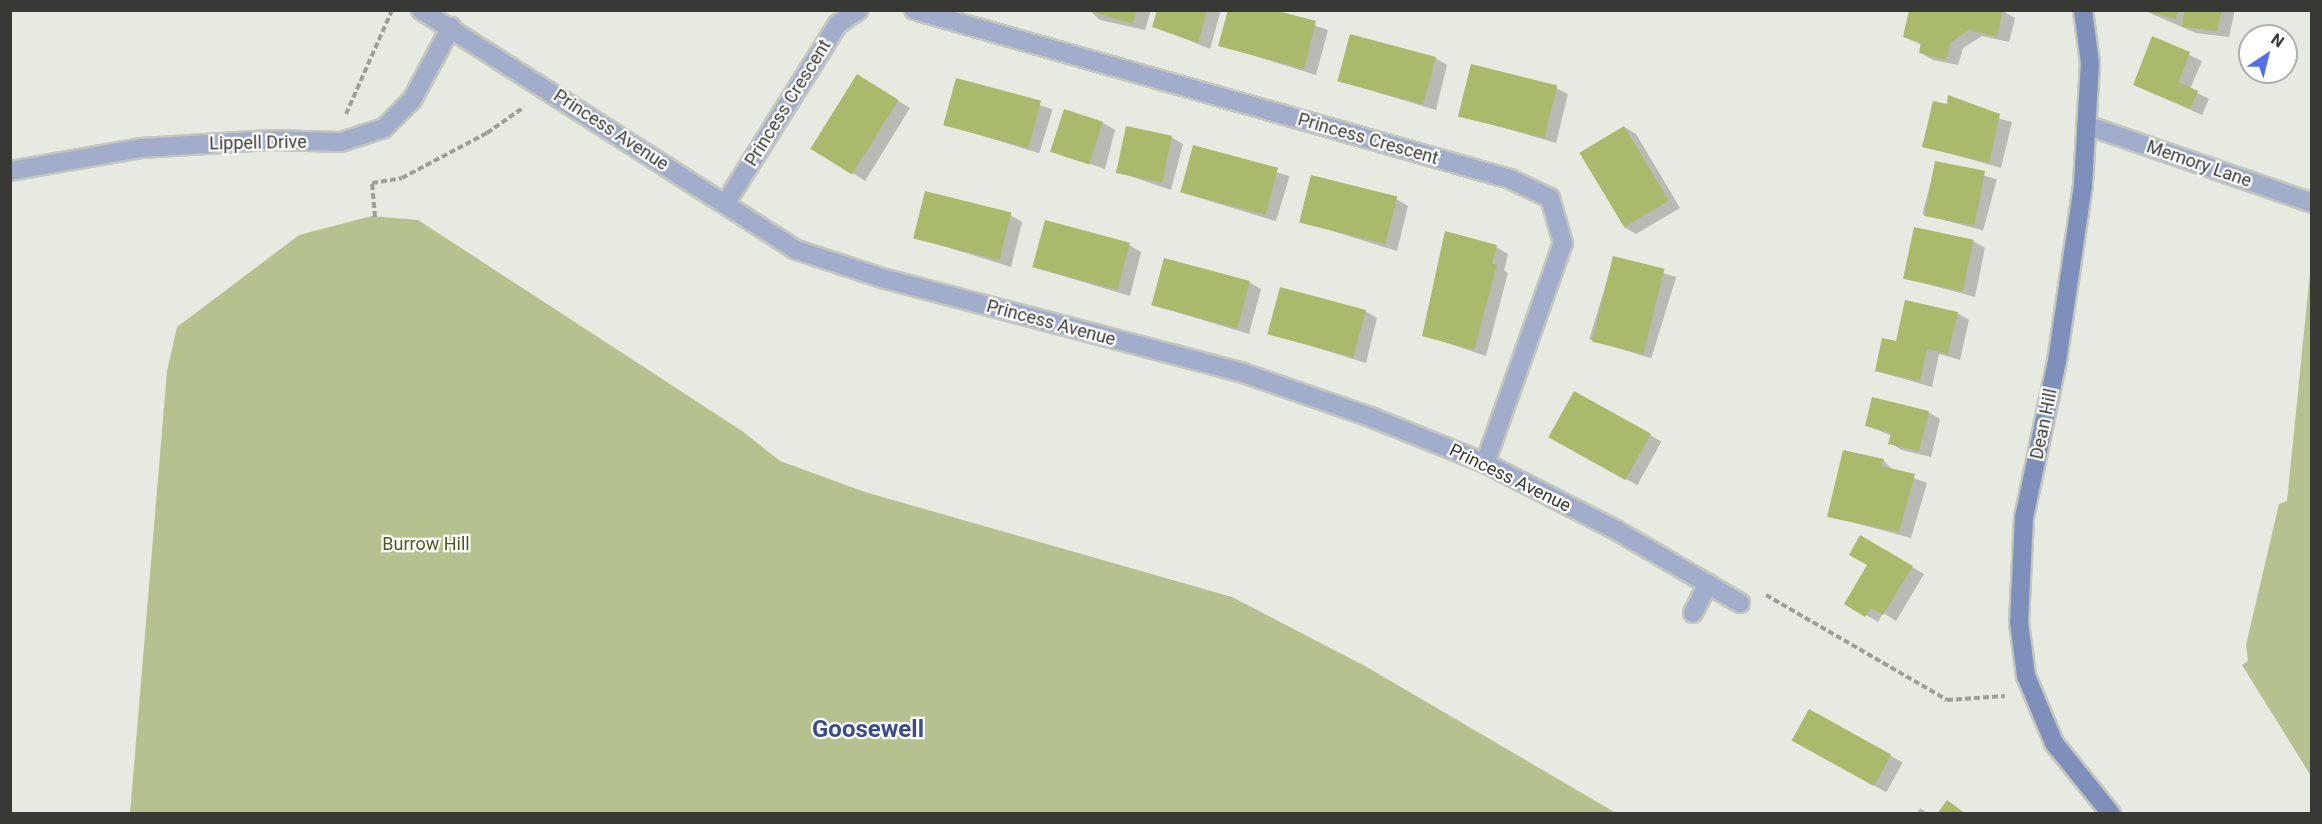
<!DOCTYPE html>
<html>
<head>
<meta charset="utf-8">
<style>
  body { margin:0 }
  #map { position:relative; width:2322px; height:824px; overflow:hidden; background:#e7eae0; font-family:Roboto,sans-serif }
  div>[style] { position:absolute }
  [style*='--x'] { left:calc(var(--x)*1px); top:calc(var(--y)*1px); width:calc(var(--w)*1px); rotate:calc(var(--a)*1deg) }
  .green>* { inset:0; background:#b5c18f }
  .shadow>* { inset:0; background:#0003; transform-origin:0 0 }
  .building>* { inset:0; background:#a9ba6d; transform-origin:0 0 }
  .path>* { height:4px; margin-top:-2px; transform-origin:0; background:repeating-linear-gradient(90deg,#9d9f98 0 6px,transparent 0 9px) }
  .roads { filter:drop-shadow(2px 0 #c4c7be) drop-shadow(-2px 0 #c4c7be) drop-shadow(0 2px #c4c7be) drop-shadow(0 -2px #c4c7be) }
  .street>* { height:18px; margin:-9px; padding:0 9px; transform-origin:9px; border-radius:9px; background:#a2adcc }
  .secondary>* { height:18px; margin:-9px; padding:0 9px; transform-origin:9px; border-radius:9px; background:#7f8fbc }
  span { translate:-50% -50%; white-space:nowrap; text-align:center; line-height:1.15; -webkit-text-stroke:4.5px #fff; paint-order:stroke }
  .street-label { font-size:18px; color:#383935 }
  .park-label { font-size:18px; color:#4e5921 }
  .district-label { font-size:24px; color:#3b4c88; font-weight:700 }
  .frame { position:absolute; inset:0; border:12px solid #383935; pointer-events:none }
  .north { position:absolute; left:2238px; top:24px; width:60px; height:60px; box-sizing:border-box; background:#fff; border:2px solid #afb0ae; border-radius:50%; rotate:35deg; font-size:16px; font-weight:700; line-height:24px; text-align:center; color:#383935 }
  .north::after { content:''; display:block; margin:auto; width:21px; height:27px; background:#5370e5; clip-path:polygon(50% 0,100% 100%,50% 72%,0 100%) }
</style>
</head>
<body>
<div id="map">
  <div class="green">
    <div style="clip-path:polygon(372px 216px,418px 220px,742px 431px,780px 461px,865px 492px,1232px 597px,1365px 666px,1616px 813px,130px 813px,167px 371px,177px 327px,299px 235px)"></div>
    <div style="clip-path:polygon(2311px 263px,2311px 776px,2242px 665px,2248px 661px,2246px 645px,2279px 504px,2287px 501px)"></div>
  </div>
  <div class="shadow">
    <div style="clip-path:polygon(1089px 10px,1151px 10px,1145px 30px,1100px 20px)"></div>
    <div style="clip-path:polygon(1158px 10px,1221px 10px,1210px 49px,1154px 26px)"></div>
    <div style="clip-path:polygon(1269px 10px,1328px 30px,1316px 75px,1220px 45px)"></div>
    <div style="clip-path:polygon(2235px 10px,2229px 37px,2196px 33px,2145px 11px)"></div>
    <div style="clip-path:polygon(2003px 11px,2015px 18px,2009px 42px,1982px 36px,1963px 48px,1958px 65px,1933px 60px,1921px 53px,1922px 45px,1904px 37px)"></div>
    <div style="clip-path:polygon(2153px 38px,2202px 61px,2190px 89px,2209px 99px,2202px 115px,2135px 85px)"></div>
    <div style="clip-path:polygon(1435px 58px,1447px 65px,1436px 110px,1339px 81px)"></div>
    <div style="left:957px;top:80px;width:100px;height:46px;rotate:17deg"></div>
    <div style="clip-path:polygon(869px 83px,910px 108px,865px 181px,813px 148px)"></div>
    <div style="clip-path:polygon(1556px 88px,1568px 94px,1556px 143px,1460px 115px)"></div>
    <div style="clip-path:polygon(1948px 105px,2012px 122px,2001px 168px,1924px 146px)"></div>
    <div style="clip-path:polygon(1103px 123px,1115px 130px,1105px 169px,1054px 152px)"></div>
    <div style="clip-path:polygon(1624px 127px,1636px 134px,1680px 208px,1636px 234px,1624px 227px)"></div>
    <div style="clip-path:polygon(1171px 137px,1183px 144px,1171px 190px,1115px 171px)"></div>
    <div style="left:1194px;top:147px;width:100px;height:47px;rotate:17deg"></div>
    <div style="left:1936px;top:163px;width:63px;height:53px;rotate:15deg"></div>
    <div style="clip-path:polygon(1396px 199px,1408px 206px,1397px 251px,1300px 221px)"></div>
    <div style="clip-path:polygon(1010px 215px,1022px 222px,1011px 267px,914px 237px)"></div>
    <div style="clip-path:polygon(1973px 241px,1985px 248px,1975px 297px,1905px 278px)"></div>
    <div style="clip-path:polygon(1129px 245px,1141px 252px,1130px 296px,1033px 267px)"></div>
    <div style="clip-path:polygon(1496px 247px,1508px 254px,1504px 270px,1508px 273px,1486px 356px,1423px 335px)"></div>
    <div style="left:1614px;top:258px;width:65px;height:85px;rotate:17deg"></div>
    <div style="clip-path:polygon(1249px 282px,1261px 289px,1249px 334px,1153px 305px)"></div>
    <div style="clip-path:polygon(1365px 311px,1377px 318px,1366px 363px,1269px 333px)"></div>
    <div style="clip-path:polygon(1957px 313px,1969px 320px,1960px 360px,1939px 354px,1932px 387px,1876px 371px)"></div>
    <div style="left:1574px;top:393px;width:100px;height:50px;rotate:29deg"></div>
    <div style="clip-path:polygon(1928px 412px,1940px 419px,1931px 457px,1902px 450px,1890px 443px,1892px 436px,1866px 425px)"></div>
    <div style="clip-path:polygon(1883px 460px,1894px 471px,1927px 483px,1911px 538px,1829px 516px)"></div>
    <div style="clip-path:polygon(1861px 537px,1924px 574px,1896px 621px,1883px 613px,1878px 622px,1846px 603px,1869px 565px)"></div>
    <div style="left:1810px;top:711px;width:106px;height:34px;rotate:29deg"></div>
    <div style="clip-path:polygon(1920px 808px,1929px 814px,1917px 814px)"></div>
  </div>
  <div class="building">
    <div style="clip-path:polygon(1087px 10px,1137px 10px,1133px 24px)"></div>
    <div style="clip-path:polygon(1157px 10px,1207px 10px,1198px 43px,1152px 27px)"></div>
    <div style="clip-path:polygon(1228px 10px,1274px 10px,1316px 21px,1304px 69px,1218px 46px)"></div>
    <div style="clip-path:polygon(1909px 10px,2003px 10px,1997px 37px,1969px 30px,1951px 42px,1946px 60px,1919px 53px,1921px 42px,1903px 37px)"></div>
    <div style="clip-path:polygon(2141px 10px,2178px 10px,2176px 19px)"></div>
    <div style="clip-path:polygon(2184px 10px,2222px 10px,2217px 31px,2182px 27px)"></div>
    <div style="left:1350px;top:34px;width:89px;height:49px;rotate:15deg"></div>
    <div style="clip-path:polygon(2152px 36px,2190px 52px,2178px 82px,2198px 91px,2190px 109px,2133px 85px)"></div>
    <div style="left:1471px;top:64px;width:89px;height:54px;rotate:14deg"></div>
    <div style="left:857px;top:74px;width:49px;height:88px;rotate:32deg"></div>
    <div style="left:956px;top:78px;width:88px;height:49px;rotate:15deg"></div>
    <div style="clip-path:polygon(1948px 95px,2000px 114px,1989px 163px,1922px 147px,1933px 101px,1947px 104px)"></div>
    <div style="left:1064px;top:109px;width:41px;height:45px;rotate:18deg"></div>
    <div style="left:1126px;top:126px;width:47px;height:48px;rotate:12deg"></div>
    <div style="left:1624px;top:126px;width:87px;height:52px;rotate:59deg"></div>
    <div style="left:1193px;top:145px;width:88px;height:49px;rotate:15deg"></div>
    <div style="left:1935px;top:161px;width:51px;height:56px;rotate:11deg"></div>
    <div style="left:1311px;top:175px;width:89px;height:49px;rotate:14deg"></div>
    <div style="left:925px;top:191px;width:89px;height:49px;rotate:14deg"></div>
    <div style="left:1045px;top:220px;width:88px;height:49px;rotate:15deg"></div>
    <div style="left:1914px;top:227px;width:61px;height:53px;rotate:12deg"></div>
    <div style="clip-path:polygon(1445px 231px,1497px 245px,1492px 263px,1497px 265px,1474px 350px,1422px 336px)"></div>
    <div style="left:1613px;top:256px;width:53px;height:88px;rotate:14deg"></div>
    <div style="left:1164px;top:258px;width:89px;height:49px;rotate:15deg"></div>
    <div style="left:1280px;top:287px;width:89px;height:49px;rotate:15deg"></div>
    <div style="clip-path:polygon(1905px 300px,1958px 312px,1948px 354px,1927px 349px,1920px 381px,1875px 371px,1882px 338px,1896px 341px)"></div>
    <div style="left:1574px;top:391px;width:88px;height:53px;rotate:29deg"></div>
    <div style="clip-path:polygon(1872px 397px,1929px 411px,1919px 451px,1888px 444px,1891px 433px,1865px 426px)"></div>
    <div style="clip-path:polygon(1843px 450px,1884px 459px,1881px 466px,1915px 474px,1899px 532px,1827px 517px)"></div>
    <div style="clip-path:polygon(1860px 535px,1913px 566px,1883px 615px,1871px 608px,1865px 617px,1844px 604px,1867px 565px,1849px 555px)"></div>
    <div style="left:1809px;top:709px;width:94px;height:36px;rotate:29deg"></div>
    <div style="clip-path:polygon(1947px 800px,1966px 814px,1937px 814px)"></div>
  </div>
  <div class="path">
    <div style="--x:346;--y:114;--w:114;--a:-66.1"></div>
    <div style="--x:375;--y:217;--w:34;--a:-95"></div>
    <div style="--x:372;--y:183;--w:30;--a:-9"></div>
    <div style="--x:402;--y:178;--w:96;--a:-27.9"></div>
    <div style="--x:487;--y:133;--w:45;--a:-35.1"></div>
    <div style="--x:1766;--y:595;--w:209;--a:30.1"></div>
    <div style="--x:1947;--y:700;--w:58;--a:-3.9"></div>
  </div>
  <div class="roads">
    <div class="street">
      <div style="--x:421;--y:10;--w:443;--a:32.6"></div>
      <div style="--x:794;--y:249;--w:93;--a:18.2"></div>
      <div style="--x:882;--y:278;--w:373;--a:14.7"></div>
      <div style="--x:1243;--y:373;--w:138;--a:19.1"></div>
      <div style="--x:1373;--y:418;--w:121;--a:21.9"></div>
      <div style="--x:1485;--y:463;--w:147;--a:27.1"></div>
      <div style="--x:1616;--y:530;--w:144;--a:30.5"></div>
      <div style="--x:914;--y:10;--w:619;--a:15.83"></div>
      <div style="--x:1510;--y:179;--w:44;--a:25.4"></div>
      <div style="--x:1550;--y:198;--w:47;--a:73.9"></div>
      <div style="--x:1563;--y:243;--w:233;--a:109.5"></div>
      <div style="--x:2086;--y:125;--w:239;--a:19"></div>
      <div style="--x:10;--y:171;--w:134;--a:-9.9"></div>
      <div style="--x:142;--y:148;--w:128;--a:-3.6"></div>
      <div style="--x:270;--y:140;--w:71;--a:1.6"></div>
      <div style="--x:341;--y:142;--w:45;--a:-18"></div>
      <div style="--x:384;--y:128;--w:40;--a:-45"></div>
      <div style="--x:412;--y:100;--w:83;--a:-61.9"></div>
      <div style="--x:725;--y:204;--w:213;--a:-57.9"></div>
      <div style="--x:838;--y:24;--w:25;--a:-34"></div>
      <div style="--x:1693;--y:613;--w:33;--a:-63"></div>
    </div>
    <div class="secondary">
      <div style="--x:2083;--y:10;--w:53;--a:82.5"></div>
      <div style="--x:2090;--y:63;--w:122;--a:93.3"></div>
      <div style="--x:2083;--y:185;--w:178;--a:98.4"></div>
      <div style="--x:2057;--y:361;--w:159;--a:101.9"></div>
      <div style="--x:2024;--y:517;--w:105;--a:92.7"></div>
      <div style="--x:2019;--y:622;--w:54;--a:82.6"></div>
      <div style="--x:2026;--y:676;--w:73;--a:67.3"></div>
      <div style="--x:2054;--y:743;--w:91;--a:51.2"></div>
    </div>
  </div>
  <div class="street-label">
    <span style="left:788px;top:103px;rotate:-58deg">Princess Crescent</span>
    <span style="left:611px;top:130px;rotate:33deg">Princess Avenue</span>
    <span style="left:1368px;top:139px;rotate:16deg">Princess Crescent</span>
    <span style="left:258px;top:143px;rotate:-1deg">Lippell Drive</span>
    <span style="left:2199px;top:164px;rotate:19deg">Memory Lane</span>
    <span style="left:1051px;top:323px;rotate:15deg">Princess Avenue</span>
    <span style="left:2044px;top:424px;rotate:-78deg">Dean Hill</span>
    <span style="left:1510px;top:478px;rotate:26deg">Princess Avenue</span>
  </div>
  <div class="park-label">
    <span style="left:426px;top:544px">Burrow Hill</span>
  </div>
  <div class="district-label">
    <span style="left:868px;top:730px">Goosewell</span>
  </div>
  <div class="frame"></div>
  <div class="north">N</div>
</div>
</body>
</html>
